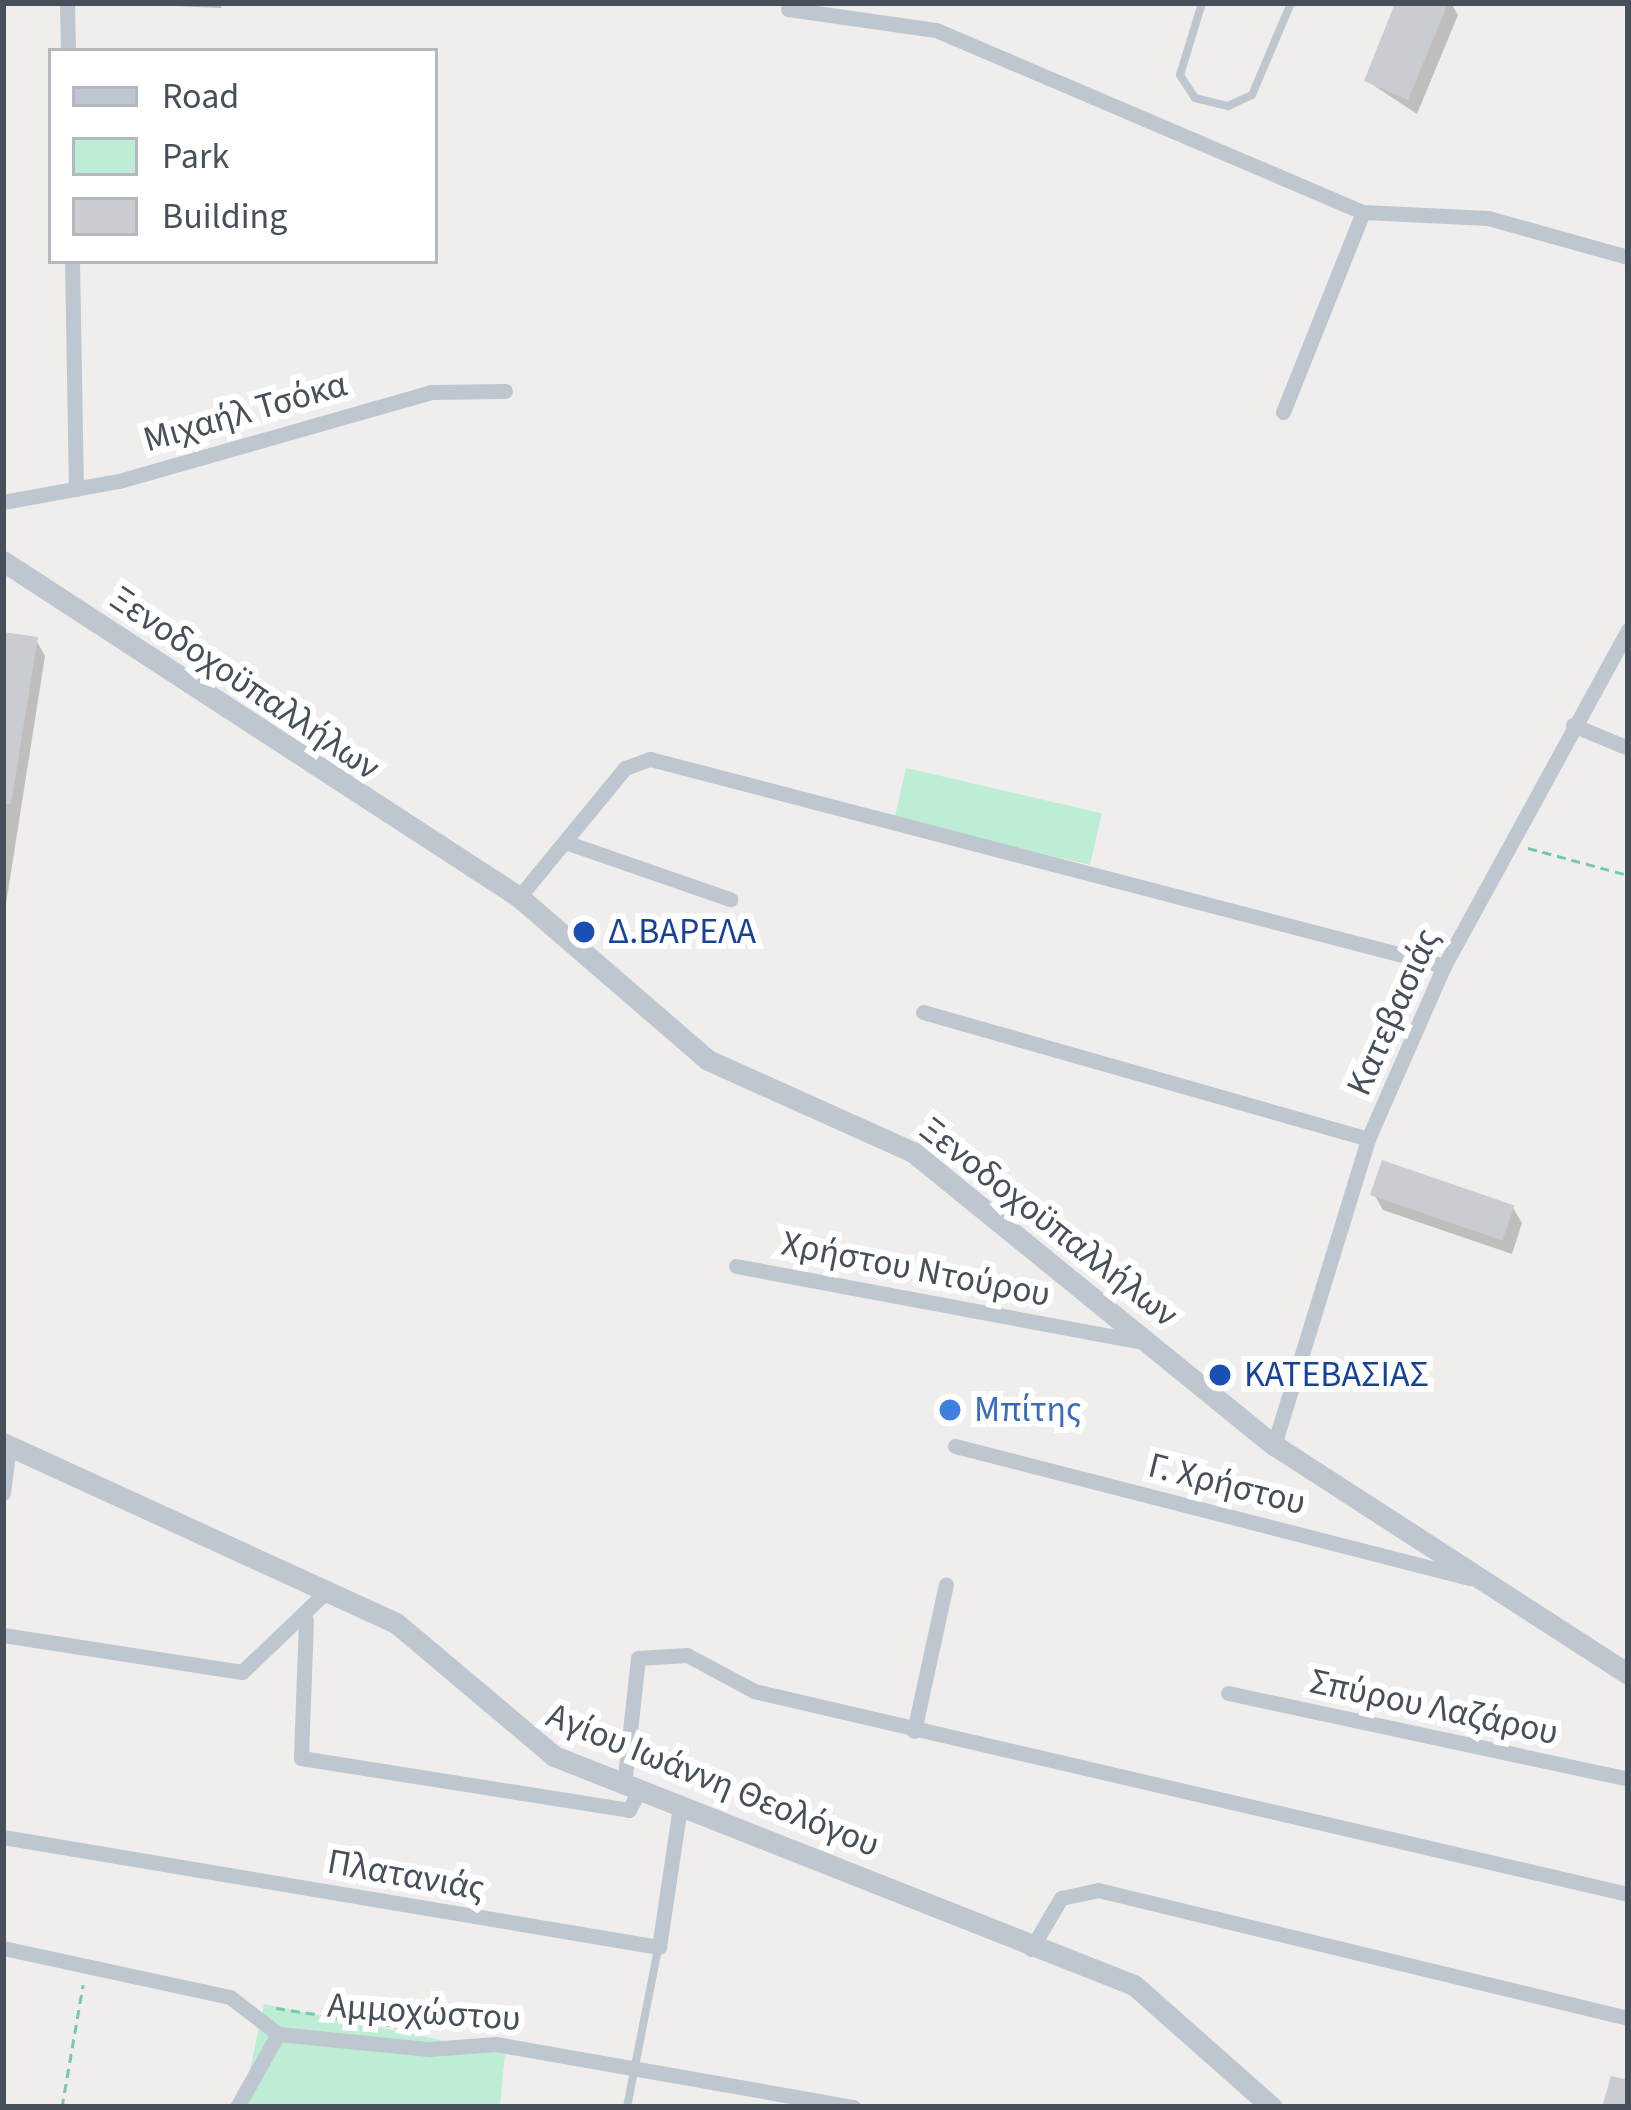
<!DOCTYPE html>
<html>
<head>
<meta charset="utf-8">
<style>
  body { margin:0 }
  #map { position:relative; width:1631px; height:2110px; overflow:hidden; background:#f0eeed; font-family:"Source Sans 3",sans-serif }
  div>[style] { position:absolute }
  [style*='--x'] { left:calc(var(--x)*1px); top:calc(var(--y)*1px); width:calc(var(--w)*1px); rotate:calc(var(--a)*1deg) }
  .green>* { inset:0; background:#bdedd4; transform-origin:0 0 }
  .shadow>* { inset:0; background:#0003 }
  .building>* { inset:0; background:#caccd2; transform-origin:0 0 }
  .path>* { height:3px; margin-top:-1.5px; transform-origin:0; background:repeating-linear-gradient(90deg,#76c9a9 0 9px,transparent 0 15px) }
  .service>* { height:8px; margin:-4px; padding:0 4px; transform-origin:4px; border-radius:4px; background:#bec6cf }
  .minor>* { height:15px; margin:-7.5px; padding:0 7.5px; transform-origin:7.5px; border-radius:7.5px; background:#bec6cf }
  .tertiary>* { height:21px; margin:-10.5px; padding:0 10.5px; transform-origin:10.5px; border-radius:10.5px; background:#bec6cf }
  .dots>* { width:33px; height:33px; translate:-50% -50%; box-sizing:border-box; border:6px solid #fff; border-radius:50% }
  span { translate:-50% -50%; white-space:nowrap; text-align:center; line-height:1.15; -webkit-text-stroke:12px #fff; paint-order:stroke }
  .street-label { font-size:36px; color:#464f5a }
  .transit-label { font-size:36px; color:#164399 }
  .left { translate:0 -50%; text-align:left }
  .shop-label { font-size:36px; color:#366cbe }
  .frame { position:absolute; inset:0; border:6px solid #464f5a; pointer-events:none }
  .legend { position:absolute; left:48px; top:48px; width:390px; height:216px; box-sizing:border-box; background:#fff; border:3px solid #b5b9bd; margin:0; padding:15px 21px; list-style:none; font-size:36px; color:#464f5a }
  .legend li { display:flex; align-items:center; gap:24px; height:60px }
  .legend b { width:60px; border:3px solid #b5b9bd }
</style>
</head>
<body>
<div id="map">
  <div class="green">
    <div style="left:906px;top:768px;width:201px;height:53px;rotate:13deg"></div>
    <div style="clip-path:polygon(264px 2004px,505px 2053px,500px 2107px,242px 2107px)"></div>
  </div>
  <div class="shadow">
    <div style="clip-path:polygon(102px 3px,222px 3px,221px 8px)"></div>
    <div style="clip-path:polygon(1399px 3px,1451px 3px,1458px 15px,1417px 114px,1367px 81px)"></div>
    <div style="clip-path:polygon(3px 635px,36px 640px,45px 656px,3px 923px)"></div>
    <div style="clip-path:polygon(1374px 1194px,1513px 1208px,1522px 1223px,1512px 1254px,1383px 1210px)"></div>
  </div>
  <div class="building">
    <div style="clip-path:polygon(1395px 3px,1448px 3px,1408px 100px,1364px 81px)"></div>
    <div style="clip-path:polygon(3px 632px,38px 637px,11px 804px,3px 804px)"></div>
    <div style="left:1382px;top:1160px;width:140px;height:37px;rotate:19deg"></div>
    <div style="clip-path:polygon(1611px 2076px,1628px 2080px,1628px 2107px,1602px 2107px)"></div>
  </div>
  <div class="path">
    <div style="--x:1528;--y:848;--w:104;--a:15.1"></div>
    <div style="--x:276;--y:2008;--w:140;--a:8.7"></div>
    <div style="--x:62;--y:2107;--w:124;--a:-80.2"></div>
  </div>
  <div class="service">
    <div style="--x:1202;--y:3;--w:75;--a:107"></div>
    <div style="--x:1180;--y:75;--w:27;--a:57"></div>
    <div style="--x:1195;--y:98;--w:34;--a:14"></div>
    <div style="--x:1228;--y:106;--w:26;--a:-25"></div>
    <div style="--x:1252;--y:95;--w:100;--a:-67"></div>
    <div style="--x:627;--y:2107;--w:161;--a:-78.9"></div>
  </div>
  <div class="minor">
    <div style="--x:67;--y:3;--w:48;--a:88.8"></div>
    <div style="--x:788;--y:9;--w:149;--a:8.1"></div>
    <div style="--x:936;--y:30;--w:464;--a:23.1"></div>
    <div style="--x:1363;--y:212;--w:125;--a:2.7"></div>
    <div style="--x:1488;--y:218;--w:145;--a:15.6"></div>
    <div style="--x:72;--y:261;--w:228;--a:89"></div>
    <div style="--x:1283;--y:412;--w:215;--a:-68.2"></div>
    <div style="--x:3;--y:502;--w:118;--a:-10.3"></div>
    <div style="--x:119;--y:481;--w:324;--a:-15.9"></div>
    <div style="--x:431;--y:392;--w:74;--a:-0.8"></div>
    <div style="--x:1573;--y:725;--w:60;--a:22.7"></div>
    <div style="--x:565;--y:842;--w:175;--a:19.1"></div>
    <div style="--x:519;--y:897;--w:167;--a:-50.6"></div>
    <div style="--x:625;--y:768;--w:27;--a:-20"></div>
    <div style="--x:650;--y:759;--w:821;--a:14.61"></div>
    <div style="--x:923;--y:1012;--w:463;--a:15.9"></div>
    <div style="--x:736;--y:1266;--w:417;--a:10.6"></div>
    <div style="--x:1274;--y:1445;--w:320;--a:-72.9"></div>
    <div style="--x:1368;--y:1139;--w:189;--a:-66.3"></div>
    <div style="--x:1444;--y:966;--w:383;--a:-61.3"></div>
    <div style="--x:955;--y:1446;--w:532;--a:14.38"></div>
    <div style="--x:3;--y:1493;--w:48;--a:-82.9"></div>
    <div style="--x:306;--y:1620;--w:138;--a:92.1"></div>
    <div style="--x:301;--y:1758;--w:332;--a:9"></div>
    <div style="--x:629;--y:1810;--w:22;--a:-63"></div>
    <div style="--x:3;--y:1635;--w:242;--a:8.8"></div>
    <div style="--x:242;--y:1672;--w:120;--a:-43.7"></div>
    <div style="--x:1228;--y:1693;--w:409;--a:12.1"></div>
    <div style="--x:914;--y:1731;--w:150;--a:-77.7"></div>
    <div style="--x:624;--y:1785;--w:128;--a:-83.7"></div>
    <div style="--x:638;--y:1658;--w:49;--a:-3.5"></div>
    <div style="--x:687;--y:1655;--w:76;--a:28.2"></div>
    <div style="--x:754;--y:1691;--w:897;--a:13.08"></div>
    <div style="--x:3;--y:1837;--w:665;--a:9.52"></div>
    <div style="--x:659;--y:1947;--w:143;--a:-81.5"></div>
    <div style="--x:3;--y:1948;--w:232;--a:12.2"></div>
    <div style="--x:230;--y:1997;--w:61;--a:37.6"></div>
    <div style="--x:278;--y:2034;--w:152;--a:5.7"></div>
    <div style="--x:429;--y:2049;--w:67;--a:-4.3"></div>
    <div style="--x:496;--y:2044;--w:363;--a:10"></div>
    <div style="--x:1031;--y:1949;--w:59;--a:-59.5"></div>
    <div style="--x:1061;--y:1898;--w:38;--a:-12"></div>
    <div style="--x:1098;--y:1890;--w:545;--a:13.58"></div>
    <div style="--x:237;--y:2107;--w:84;--a:-60.7"></div>
  </div>
  <div class="tertiary">
    <div style="--x:3;--y:561;--w:616;--a:33.07"></div>
    <div style="--x:519;--y:897;--w:250;--a:40.8"></div>
    <div style="--x:708;--y:1060;--w:225;--a:24.2"></div>
    <div style="--x:913;--y:1152;--w:465;--a:39.1"></div>
    <div style="--x:1274;--y:1445;--w:422;--a:32.9"></div>
    <div style="--x:3;--y:1443;--w:432;--a:24.6"></div>
    <div style="--x:396;--y:1623;--w:207;--a:40.1"></div>
    <div style="--x:554;--y:1756;--w:624;--a:21.55"></div>
    <div style="--x:1134;--y:1985;--w:184;--a:41.5"></div>
  </div>
  <div class="dots">
    <div style="left:584px;top:932px;background:#1a4fb4"></div>
    <div style="left:1220px;top:1375px;background:#1a4fb4"></div>
    <div style="left:950px;top:1410px;background:#3f7fe0"></div>
  </div>
  <div class="street-label">
    <span style="left:245px;top:412px;rotate:-16deg">Μιχαήλ Τσόκα</span>
    <span style="left:245px;top:683px;rotate:34deg">Ξενοδοχοϋπαλλήλων</span>
    <span style="left:1393px;top:1012px;rotate:-66deg">Κατεβασιάς</span>
    <span style="left:1049px;top:1222px;rotate:38deg">Ξενοδοχοϋπαλλήλων</span>
    <span style="left:916px;top:1269px;rotate:11deg">Χρήστου Ντούρου</span>
    <span style="left:1227px;top:1484px;rotate:14deg">Γ. Χρήστου</span>
    <span style="left:1434px;top:1707px;rotate:12deg">Σπύρου Λαζάρου</span>
    <span style="left:713px;top:1780px;rotate:22deg">Αγίου Ιωάννη Θεολόγου</span>
    <span style="left:406px;top:1875px;rotate:10deg">Πλατανιάς</span>
    <span style="left:424px;top:2012px;rotate:4deg">Αμμοχώστου</span>
  </div>
  <div class="transit-label">
    <span class="left" style="left:608px;top:932px">Δ.ΒΑΡΕΛΑ</span>
    <span class="left" style="left:1244px;top:1375px">ΚΑΤΕΒΑΣΙΑΣ</span>
  </div>
  <div class="shop-label">
    <span class="left" style="left:974px;top:1410px">Μπίτης</span>
  </div>
  <div class="frame"></div>
  <ul class="legend">
  <li><b style="height:15px;background:#bec6cf"></b>Road</li>
  <li><b style="height:33px;background:#bdedd4"></b>Park</li>
  <li><b style="height:33px;background:#caccd2"></b>Building</li>
  </ul>
</div>
</body>
</html>
